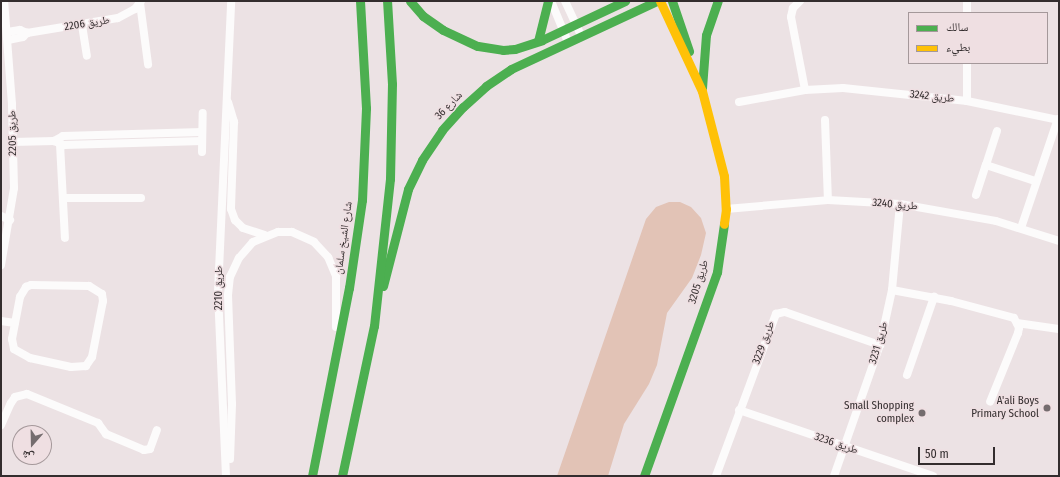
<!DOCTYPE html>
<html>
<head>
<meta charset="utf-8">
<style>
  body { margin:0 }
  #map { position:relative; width:1060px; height:477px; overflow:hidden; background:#ece2e4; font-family:"Fira Sans Condensed","Noto Naskh Arabic",sans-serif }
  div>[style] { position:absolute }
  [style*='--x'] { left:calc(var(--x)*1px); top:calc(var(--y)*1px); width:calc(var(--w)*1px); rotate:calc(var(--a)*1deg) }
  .green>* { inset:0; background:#e2c3b6 }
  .street>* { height:8px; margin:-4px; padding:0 4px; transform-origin:4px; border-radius:4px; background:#fcfbfb }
  .fast>* { height:9px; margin:-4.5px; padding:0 4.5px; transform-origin:4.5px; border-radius:4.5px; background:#4caf50 }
  .slow>* { height:9px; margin:-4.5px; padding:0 4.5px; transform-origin:4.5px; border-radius:4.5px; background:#ffc107 }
  .dots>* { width:11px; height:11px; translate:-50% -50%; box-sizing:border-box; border:2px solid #efdfe2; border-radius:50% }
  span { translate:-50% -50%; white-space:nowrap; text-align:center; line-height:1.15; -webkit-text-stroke:3px #efdfe2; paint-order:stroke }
  .street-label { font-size:11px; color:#332d2e }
  .poi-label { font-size:11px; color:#332d2e }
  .right { translate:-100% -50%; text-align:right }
  .frame { position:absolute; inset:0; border:2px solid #332d2e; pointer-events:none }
  .legend { position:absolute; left:908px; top:12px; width:140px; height:52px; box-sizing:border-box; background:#efdfe2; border:1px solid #a4989a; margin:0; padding:5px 7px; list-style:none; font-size:12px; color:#332d2e }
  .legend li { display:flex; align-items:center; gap:8px; height:20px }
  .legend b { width:20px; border:1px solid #a4989a }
  .north { position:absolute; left:12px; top:425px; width:40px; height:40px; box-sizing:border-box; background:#efdfe2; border:1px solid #a4989a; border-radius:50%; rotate:200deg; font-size:11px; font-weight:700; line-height:16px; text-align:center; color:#332d2e }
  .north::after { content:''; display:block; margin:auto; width:14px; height:18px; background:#746c6e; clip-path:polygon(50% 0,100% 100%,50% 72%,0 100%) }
  .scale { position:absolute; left:918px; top:447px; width:77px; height:18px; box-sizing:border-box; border:2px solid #332d2e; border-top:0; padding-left:5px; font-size:12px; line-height:14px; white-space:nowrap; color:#332d2e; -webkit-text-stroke:3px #efdfe2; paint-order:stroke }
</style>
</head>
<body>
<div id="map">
  <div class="green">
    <div style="clip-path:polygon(669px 202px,680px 202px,691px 207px,701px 218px,706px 233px,701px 255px,692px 278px,667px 313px,657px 365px,649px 384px,624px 424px,608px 476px,557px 476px,646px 219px,656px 207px)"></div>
  </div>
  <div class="street">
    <div style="--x:551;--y:1;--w:44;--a:67.5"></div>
    <div style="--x:565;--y:1;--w:38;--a:65"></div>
    <div style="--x:800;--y:1;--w:10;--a:135"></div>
    <div style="--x:793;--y:8;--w:9;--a:103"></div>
    <div style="--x:791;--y:17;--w:74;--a:79.1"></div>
    <div style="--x:967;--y:1;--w:12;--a:90"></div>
    <div style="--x:140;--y:3;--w:62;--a:82.5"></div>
    <div style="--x:82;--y:25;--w:31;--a:81"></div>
    <div style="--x:7;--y:32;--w:13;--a:-9"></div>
    <div style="--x:20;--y:30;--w:8;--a:23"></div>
    <div style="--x:8;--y:40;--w:15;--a:-11"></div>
    <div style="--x:23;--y:37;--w:6;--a:-45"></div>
    <div style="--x:27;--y:33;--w:92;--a:-9.4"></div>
    <div style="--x:118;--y:18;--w:19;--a:-28"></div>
    <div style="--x:135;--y:9;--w:10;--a:-53"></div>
    <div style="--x:967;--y:63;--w:38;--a:90"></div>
    <div style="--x:228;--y:102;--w:21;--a:73"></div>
    <div style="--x:234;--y:122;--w:87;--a:92"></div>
    <div style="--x:231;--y:209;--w:12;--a:70"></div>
    <div style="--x:235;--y:220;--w:11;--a:45"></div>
    <div style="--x:243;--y:228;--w:23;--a:18"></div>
    <div style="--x:739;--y:102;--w:67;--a:-10.3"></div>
    <div style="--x:805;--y:90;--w:38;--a:-3"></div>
    <div style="--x:843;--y:88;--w:125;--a:6"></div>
    <div style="--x:967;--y:101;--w:94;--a:11.7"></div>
    <div style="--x:825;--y:120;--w:80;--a:87.9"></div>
    <div style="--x:997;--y:131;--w:36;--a:108"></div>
    <div style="--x:986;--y:165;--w:52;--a:18.1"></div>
    <div style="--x:54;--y:141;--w:10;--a:-29"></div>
    <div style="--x:63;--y:136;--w:139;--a:-1.6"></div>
    <div style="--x:13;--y:142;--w:41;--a:-1.4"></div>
    <div style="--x:54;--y:141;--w:11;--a:22"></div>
    <div style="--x:64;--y:145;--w:138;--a:-1.7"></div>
    <div style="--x:60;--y:144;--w:94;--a:87"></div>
    <div style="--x:202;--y:152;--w:39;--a:-89"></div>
    <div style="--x:976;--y:195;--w:32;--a:-72"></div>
    <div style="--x:63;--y:198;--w:78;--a:0"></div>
    <div style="--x:726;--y:209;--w:102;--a:-5"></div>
    <div style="--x:828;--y:200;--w:72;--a:3.2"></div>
    <div style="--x:900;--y:204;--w:97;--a:10"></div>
    <div style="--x:996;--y:221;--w:66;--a:17.6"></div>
    <div style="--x:1;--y:216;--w:10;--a:24"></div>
    <div style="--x:1021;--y:228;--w:115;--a:-71.3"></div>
    <div style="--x:1;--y:265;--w:78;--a:-80.4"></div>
    <div style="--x:14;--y:188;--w:84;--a:-91.4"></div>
    <div style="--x:12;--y:104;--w:103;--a:-94.4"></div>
    <div style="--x:31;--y:285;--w:58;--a:1"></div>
    <div style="--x:89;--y:286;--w:15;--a:32"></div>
    <div style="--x:102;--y:294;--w:7;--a:82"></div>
    <div style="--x:103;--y:301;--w:57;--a:101.1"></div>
    <div style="--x:92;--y:357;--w:11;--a:124"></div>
    <div style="--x:86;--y:366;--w:15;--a:176"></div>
    <div style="--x:71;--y:367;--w:42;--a:-167.6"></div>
    <div style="--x:30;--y:358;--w:18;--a:-151"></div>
    <div style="--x:14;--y:349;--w:10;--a:-101"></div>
    <div style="--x:12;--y:339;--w:43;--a:-79.2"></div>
    <div style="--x:20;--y:297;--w:12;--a:-59"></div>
    <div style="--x:26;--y:287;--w:5;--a:-22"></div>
    <div style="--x:892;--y:290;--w:60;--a:10.6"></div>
    <div style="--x:951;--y:301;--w:65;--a:15.1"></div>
    <div style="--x:1014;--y:318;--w:11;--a:63"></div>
    <div style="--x:1019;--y:328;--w:5;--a:101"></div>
    <div style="--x:1018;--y:333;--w:74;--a:112.1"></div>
    <div style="--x:1;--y:321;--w:14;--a:8"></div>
    <div style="--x:1017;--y:323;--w:42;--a:8.1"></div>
    <div style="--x:907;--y:375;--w:83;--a:-70.9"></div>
    <div style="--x:739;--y:410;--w:205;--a:18.8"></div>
    <div style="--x:1;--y:425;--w:24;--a:-66"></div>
    <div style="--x:11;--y:403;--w:7;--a:-56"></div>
    <div style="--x:15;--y:397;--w:12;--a:-14"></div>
    <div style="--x:27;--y:394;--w:77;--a:22.2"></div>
    <div style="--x:98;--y:423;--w:14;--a:54"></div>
    <div style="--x:106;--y:434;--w:41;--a:22.8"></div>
    <div style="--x:144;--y:450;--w:6;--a:-9"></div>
    <div style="--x:150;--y:449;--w:20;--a:-70"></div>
    <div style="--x:230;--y:459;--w:55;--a:-87.9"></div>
    <div style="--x:232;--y:404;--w:109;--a:-92.1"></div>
    <div style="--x:228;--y:295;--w:18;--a:-84"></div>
    <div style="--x:230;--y:277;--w:21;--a:-65"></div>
    <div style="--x:239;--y:258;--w:21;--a:-49"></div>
    <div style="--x:253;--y:242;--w:27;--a:-22"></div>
    <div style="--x:278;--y:232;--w:14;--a:0"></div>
    <div style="--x:292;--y:232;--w:24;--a:24"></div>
    <div style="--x:314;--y:242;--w:21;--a:47"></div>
    <div style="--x:328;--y:257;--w:21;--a:67"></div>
    <div style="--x:336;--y:276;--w:51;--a:90"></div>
    <div style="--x:226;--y:476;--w:184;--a:-92.5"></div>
    <div style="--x:218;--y:292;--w:291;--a:-87.4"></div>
    <div style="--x:716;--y:476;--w:173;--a:-69.7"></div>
    <div style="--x:776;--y:314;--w:9;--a:-13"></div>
    <div style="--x:785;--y:312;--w:101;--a:19.2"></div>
    <div style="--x:834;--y:476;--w:139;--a:-70.7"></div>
    <div style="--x:880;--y:345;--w:56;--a:-77.7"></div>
    <div style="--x:892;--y:290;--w:86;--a:-84.7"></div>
  </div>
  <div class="fast">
    <div style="--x:410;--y:1;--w:20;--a:49"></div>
    <div style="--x:423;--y:16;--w:24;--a:35"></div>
    <div style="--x:443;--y:30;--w:38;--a:25"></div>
    <div style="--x:478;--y:46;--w:25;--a:9"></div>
    <div style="--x:503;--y:50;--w:12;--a:-5"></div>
    <div style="--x:515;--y:49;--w:28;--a:-18"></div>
    <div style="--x:542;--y:40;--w:92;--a:-25.2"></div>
    <div style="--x:672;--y:1;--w:53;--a:71.2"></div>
    <div style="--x:538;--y:41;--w:41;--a:-76"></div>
    <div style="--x:702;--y:88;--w:53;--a:-85.7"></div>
    <div style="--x:706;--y:35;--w:36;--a:-71"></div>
    <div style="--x:383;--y:286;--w:100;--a:-75.5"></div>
    <div style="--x:408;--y:189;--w:32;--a:-64"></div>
    <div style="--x:422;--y:160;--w:36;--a:-56"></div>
    <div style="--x:442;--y:130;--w:31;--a:-48"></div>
    <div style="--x:463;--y:107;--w:31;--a:-42"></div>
    <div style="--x:486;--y:86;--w:30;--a:-34"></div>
    <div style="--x:511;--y:69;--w:161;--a:-25"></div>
    <div style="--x:312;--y:476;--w:192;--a:-78.9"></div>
    <div style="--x:349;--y:288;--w:89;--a:-81.6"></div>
    <div style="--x:362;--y:200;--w:92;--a:-87.5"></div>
    <div style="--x:366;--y:108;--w:107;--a:-93.2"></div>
    <div style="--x:342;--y:476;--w:153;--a:-78"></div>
    <div style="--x:374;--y:326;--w:148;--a:-83.8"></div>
    <div style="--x:390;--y:179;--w:95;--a:-88.8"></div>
    <div style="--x:392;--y:84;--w:83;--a:-93.4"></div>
    <div style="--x:644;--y:476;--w:217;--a:-70.3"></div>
    <div style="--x:717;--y:272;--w:49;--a:-81.7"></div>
  </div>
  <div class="slow">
    <div style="--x:660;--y:1;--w:99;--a:65"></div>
    <div style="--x:702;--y:91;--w:88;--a:75.5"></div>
    <div style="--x:724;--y:176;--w:33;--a:87"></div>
    <div style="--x:726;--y:209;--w:15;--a:98"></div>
  </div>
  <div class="dots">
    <div style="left:1047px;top:408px;background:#746c6e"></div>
    <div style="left:922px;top:413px;background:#746c6e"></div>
  </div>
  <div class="street-label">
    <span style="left:87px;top:24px;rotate:-9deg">طريق 2206</span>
    <span style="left:932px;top:97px;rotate:6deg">طريق 3242</span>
    <span style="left:449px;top:106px;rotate:-46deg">شارع 36</span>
    <span style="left:13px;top:133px;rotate:-91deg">طريق 2205</span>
    <span style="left:895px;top:205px;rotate:5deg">طريق 3240</span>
    <span style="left:344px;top:238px;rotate:-82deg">شارع الشيخ سلمان</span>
    <span style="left:699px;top:282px;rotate:-73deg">طريق 3205</span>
    <span style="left:219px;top:288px;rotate:-90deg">طريق 2210</span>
    <span style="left:764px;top:343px;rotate:-70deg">طريق 3229</span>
    <span style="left:879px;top:343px;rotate:-74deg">طريق 3231</span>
    <span style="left:836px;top:444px;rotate:19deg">طريق 3236</span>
  </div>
  <div class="poi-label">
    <span class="right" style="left:1039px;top:408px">A'ali Boys<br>Primary School</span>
    <span class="right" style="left:914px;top:413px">Small Shopping<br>complex</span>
  </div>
  <div class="frame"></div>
  <ul class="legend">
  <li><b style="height:5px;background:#4caf50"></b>سالك</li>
  <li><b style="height:5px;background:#ffc107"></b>بطيء</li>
  </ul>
  <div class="north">ش</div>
  <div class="scale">50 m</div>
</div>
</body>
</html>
